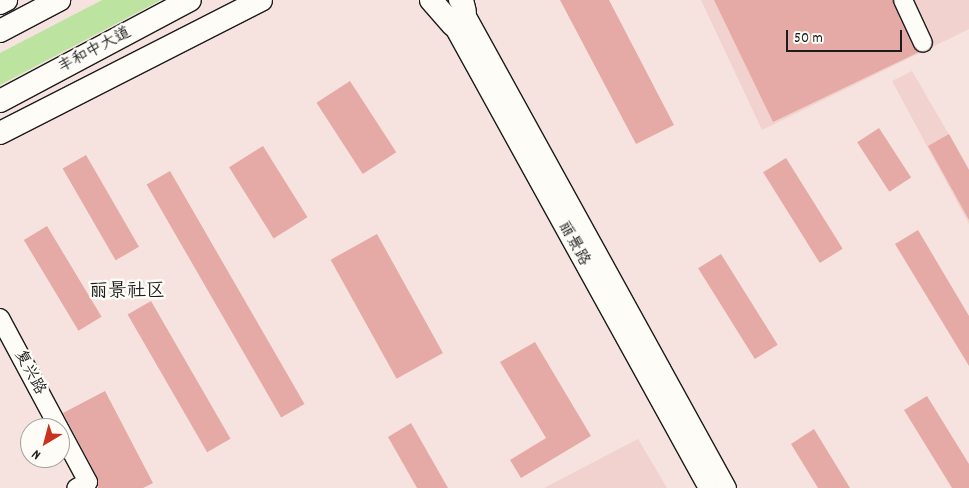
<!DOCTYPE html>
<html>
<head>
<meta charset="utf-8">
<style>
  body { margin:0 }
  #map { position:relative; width:969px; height:488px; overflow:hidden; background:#f6e3df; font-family:Dekko,"LXGW WenKai TC",sans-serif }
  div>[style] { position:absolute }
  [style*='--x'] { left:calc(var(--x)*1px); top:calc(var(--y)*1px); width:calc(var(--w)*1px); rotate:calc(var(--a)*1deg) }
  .built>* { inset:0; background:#f1d2ce }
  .green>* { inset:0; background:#bce4a0 }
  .building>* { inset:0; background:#e5aaa6; transform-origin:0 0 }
  .roads { filter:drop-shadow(1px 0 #1c1c1c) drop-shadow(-1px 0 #1c1c1c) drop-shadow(0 1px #1c1c1c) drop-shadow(0 -1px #1c1c1c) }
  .minor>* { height:18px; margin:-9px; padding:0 9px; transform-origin:9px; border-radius:9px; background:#fdfcf7 }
  .major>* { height:22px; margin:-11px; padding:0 11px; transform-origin:11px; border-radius:11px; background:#fdfcf7 }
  span { translate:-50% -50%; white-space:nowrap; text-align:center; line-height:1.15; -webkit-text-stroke:5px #fdfcf7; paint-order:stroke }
  .street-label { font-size:16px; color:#1c1c1c }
  .quarter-label { font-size:19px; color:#1c1c1c }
  .north { position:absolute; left:20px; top:418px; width:50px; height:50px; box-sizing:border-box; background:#fdfcf7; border:1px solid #a3a29f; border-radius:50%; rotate:217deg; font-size:14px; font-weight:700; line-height:20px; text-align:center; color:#1c1c1c }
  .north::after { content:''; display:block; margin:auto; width:18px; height:22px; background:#c8321e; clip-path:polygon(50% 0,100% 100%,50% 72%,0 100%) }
  .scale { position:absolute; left:786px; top:30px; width:116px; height:22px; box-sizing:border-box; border:2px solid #1c1c1c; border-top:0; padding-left:6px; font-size:15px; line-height:18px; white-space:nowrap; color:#1c1c1c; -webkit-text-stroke:4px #fdfcf7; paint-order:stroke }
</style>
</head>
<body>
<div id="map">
  <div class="built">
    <div style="clip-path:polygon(701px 0,969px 0,969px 29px,762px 130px)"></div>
    <div style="clip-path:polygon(912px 71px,969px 169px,969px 224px,892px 81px)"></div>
    <div style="clip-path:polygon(638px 439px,667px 488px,544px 488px)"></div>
  </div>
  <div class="green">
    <div style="clip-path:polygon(102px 0,161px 0,0 85px,0 53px)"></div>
  </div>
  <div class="building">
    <div style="clip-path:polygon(560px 0,609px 0,674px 125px,636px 144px)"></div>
    <div style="clip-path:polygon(714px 0,893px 0,919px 52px,773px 122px)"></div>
    <div style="left:350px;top:81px;width:85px;height:40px;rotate:57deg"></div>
    <div style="left:879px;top:128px;width:59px;height:26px;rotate:57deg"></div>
    <div style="clip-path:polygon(949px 134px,969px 170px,969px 220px,928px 146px)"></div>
    <div style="left:263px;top:146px;width:84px;height:40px;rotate:58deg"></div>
    <div style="left:86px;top:155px;width:106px;height:27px;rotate:60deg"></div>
    <div style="left:786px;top:158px;width:107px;height:27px;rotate:58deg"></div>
    <div style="left:170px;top:171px;width:269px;height:27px;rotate:60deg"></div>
    <div style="left:47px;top:226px;width:106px;height:27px;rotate:59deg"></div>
    <div style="clip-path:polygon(918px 230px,969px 316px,969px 366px,895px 244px)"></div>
    <div style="left:377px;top:234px;width:136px;height:53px;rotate:61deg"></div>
    <div style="left:721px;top:254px;width:107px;height:27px;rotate:58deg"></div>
    <div style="left:151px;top:301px;width:159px;height:27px;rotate:60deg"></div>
    <div style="clip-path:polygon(535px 342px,591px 436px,521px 478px,510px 460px,546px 438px,500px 362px)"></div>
    <div style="clip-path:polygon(105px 391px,153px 483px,143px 488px,98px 488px,97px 477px,63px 413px)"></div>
    <div style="clip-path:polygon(927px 396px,969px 464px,969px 488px,952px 488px,904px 410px)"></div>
    <div style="clip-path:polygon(411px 423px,448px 488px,417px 488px,388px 437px)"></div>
    <div style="clip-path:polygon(814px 429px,850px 488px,818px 488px,791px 444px)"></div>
  </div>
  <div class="roads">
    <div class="minor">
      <div style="--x:458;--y:0;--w:557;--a:61.14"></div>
      <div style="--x:903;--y:0;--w:47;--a:65.1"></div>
      <div style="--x:447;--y:15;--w:540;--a:61.11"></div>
      <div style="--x:0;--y:318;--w:125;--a:61.8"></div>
      <div style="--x:60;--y:430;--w:59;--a:61.7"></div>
      <div style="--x:88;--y:482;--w:13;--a:153"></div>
    </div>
    <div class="major">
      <div style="--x:431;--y:0;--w:33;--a:49"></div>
      <div style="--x:462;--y:0;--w:12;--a:76"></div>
      <div style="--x:0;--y:3;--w:7;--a:-27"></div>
      <div style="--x:0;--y:31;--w:67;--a:-27.7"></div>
      <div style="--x:0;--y:101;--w:215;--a:-28"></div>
      <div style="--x:0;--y:133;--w:293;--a:-27"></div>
    </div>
  </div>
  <div class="street-label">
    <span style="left:95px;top:51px;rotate:-28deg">丰和中大道</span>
    <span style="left:573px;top:244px;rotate:61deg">丽景路</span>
    <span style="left:29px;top:373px;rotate:62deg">复兴路</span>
  </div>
  <div class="quarter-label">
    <span style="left:127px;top:293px">丽景社区</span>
  </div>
  <div class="north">N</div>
  <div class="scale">50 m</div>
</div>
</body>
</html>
